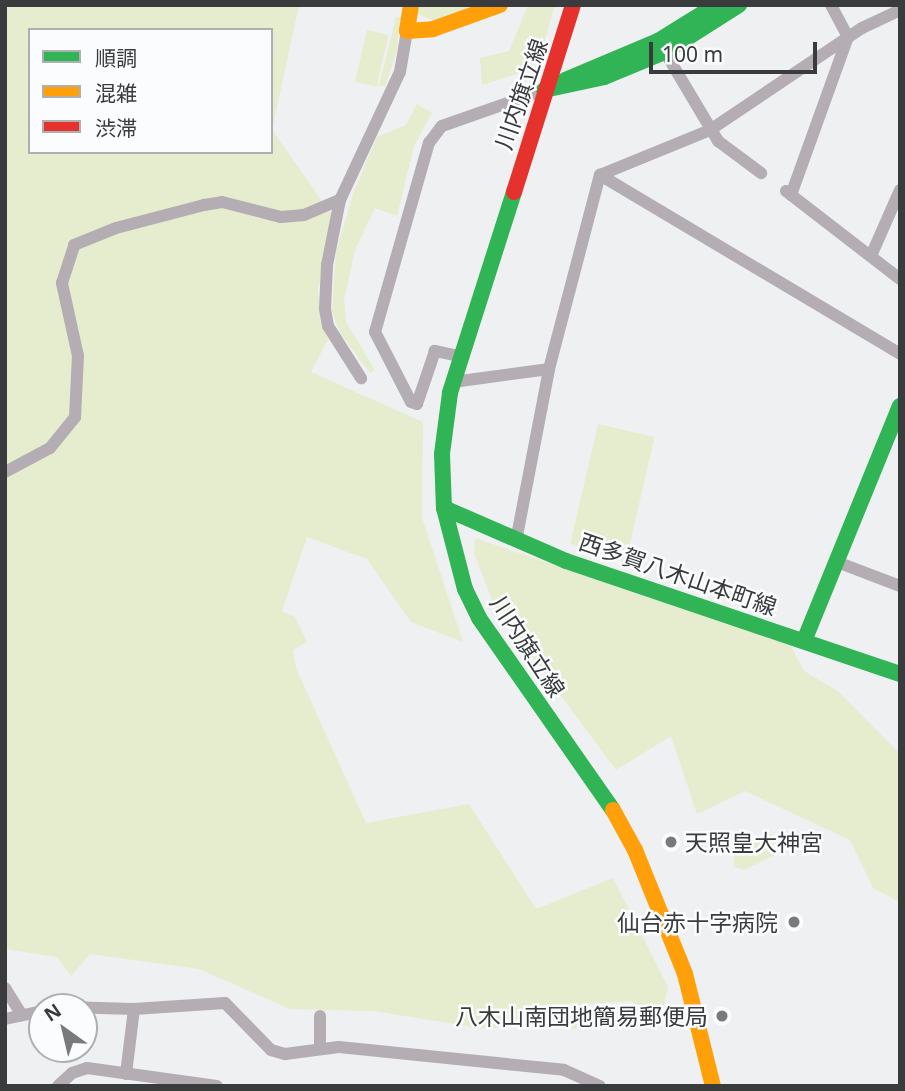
<!DOCTYPE html>
<html>
<head>
<meta charset="utf-8">
<style>
  body { margin:0 }
  #map { position:relative; width:905px; height:1091px; overflow:hidden; background:#eff0f1; font-family:"Noto Sans","Noto Sans JP",sans-serif }
  div>[style] { position:absolute }
  [style*='--x'] { left:calc(var(--x)*1px); top:calc(var(--y)*1px); width:calc(var(--w)*1px); rotate:calc(var(--a)*1deg) }
  .green>* { inset:0; background:#e6ecce; transform-origin:0 0 }
  .street>* { height:12px; margin:-6px; padding:0 6px; transform-origin:6px; border-radius:6px; background:#b4adb4 }
  .fast>* { height:16px; margin:-8px; padding:0 8px; transform-origin:8px; border-radius:8px; background:#30b455 }
  .slow>* { height:16px; margin:-8px; padding:0 8px; transform-origin:8px; border-radius:8px; background:#ff9f0a }
  .jam>* { height:16px; margin:-8px; padding:0 8px; transform-origin:8px; border-radius:8px; background:#e5322d }
  .dots>* { width:19px; height:19px; translate:-50% -50%; box-sizing:border-box; border:4px solid #fbfcfe; border-radius:50% }
  span { translate:-50% -50%; white-space:nowrap; text-align:center; line-height:1.15; -webkit-text-stroke:5px #fbfcfe; paint-order:stroke }
  .street-label { font-size:23px; color:#3a3b3c }
  .poi-label { font-size:23px; color:#3a3b3c }
  .left { translate:0 -50%; text-align:left }
  .right { translate:-100% -50%; text-align:right }
  .frame { position:absolute; inset:0; border:7px solid #3a3b3c; pointer-events:none }
  .legend { position:absolute; left:28px; top:28px; width:245px; height:126px; box-sizing:border-box; background:#fbfcfe; border:2px solid #aeafb0; margin:0; padding:9px 12px; list-style:none; font-size:21px; color:#3a3b3c }
  .legend li { display:flex; align-items:center; gap:14px; height:35px }
  .legend b { width:35px; border:2px solid #aeafb0 }
  .north { position:absolute; left:28px; top:993px; width:70px; height:70px; box-sizing:border-box; background:#fbfcfe; border:2px solid #aeafb0; border-radius:50%; rotate:326deg; font-size:19px; font-weight:700; line-height:28px; text-align:center; color:#3a3b3c }
  .north::after { content:''; display:block; margin:auto; width:24px; height:32px; background:#797a7b; clip-path:polygon(50% 0,100% 100%,50% 72%,0 100%) }
  .scale { position:absolute; left:649px; top:42px; width:168px; height:32px; box-sizing:border-box; border:4px solid #3a3b3c; border-top:0; padding-left:9px; font-size:21px; line-height:24px; white-space:nowrap; color:#3a3b3c; -webkit-text-stroke:5px #fbfcfe; paint-order:stroke }
</style>
</head>
<body>
<div id="map">
  <div class="green">
    <div style="clip-path:polygon(evenodd,5px 5px,299px 5px,272px 130px,332px 215px,318px 290px,321px 323px,328px 339px,311px 372px,423px 422px,422px 518px,463px 642px,411px 622px,367px 559px,307px 537px,282px 611px,295px 617px,307px 642px,293px 650px,296px 668px,366px 823px,469px 804px,536px 909px,613px 878px,668px 987px,660px 1022px,631px 1001px,590px 1004px,576px 1029px,528px 1024px,487px 1029px,373px 1011px,290px 1009px,199px 969px,90px 954px,71px 976px,57px 957px,5px 949px,5px 5px,30px 30px,271px 30px,271px 152px,30px 152px,30px 30px)"></div>
    <div style="clip-path:polygon(418px 5px,478px 5px,436px 21px,417px 14px)"></div>
    <div style="clip-path:polygon(528px 5px,555px 5px,544px 43px,529px 70px,482px 85px,480px 58px,509px 51px)"></div>
    <div style="clip-path:polygon(396px 17px,401px 18px,397px 50px,385px 86px,379px 86px)"></div>
    <div style="left:367px;top:30px;width:22px;height:53px;rotate:13deg"></div>
    <div style="clip-path:polygon(417px 104px,432px 113px,414px 146px,397px 216px,375px 208px,355px 250px,344px 300px,346px 322px,375px 370px,370px 373px,341px 334px,332px 312px,336px 252px,354px 191px,377px 137px,406px 125px)"></div>
    <div style="left:598px;top:424px;width:58px;height:123px;rotate:13deg"></div>
    <div style="clip-path:polygon(475px 538px,791px 646px,804px 671px,838px 691px,900px 754px,900px 902px,873px 888px,850px 840px,745px 791px,697px 814px,671px 736px,616px 770px,494px 605px,474px 553px)"></div>
    <div style="clip-path:polygon(771px 834px,782px 842px,779px 853px,744px 870px,734px 867px,734px 851px)"></div>
  </div>
  <div class="street">
    <div style="--x:665;--y:52;--w:104;--a:59.2"></div>
    <div style="--x:718;--y:141;--w:54;--a:36.7"></div>
    <div style="--x:600;--y:175;--w:349;--a:30.8"></div>
    <div style="--x:786;--y:191;--w:144;--a:37.7"></div>
    <div style="--x:791;--y:195;--w:168;--a:-70.2"></div>
    <div style="--x:848;--y:37;--w:36;--a:-118"></div>
    <div style="--x:340;--y:200;--w:66;--a:101.3"></div>
    <div style="--x:327;--y:265;--w:44;--a:92.6"></div>
    <div style="--x:325;--y:309;--w:17;--a:80"></div>
    <div style="--x:328;--y:326;--w:62;--a:57.6"></div>
    <div style="--x:871;--y:256;--w:72;--a:-66.3"></div>
    <div style="--x:459;--y:356;--w:25;--a:-168"></div>
    <div style="--x:435;--y:351;--w:56;--a:108.8"></div>
    <div style="--x:417;--y:404;--w:6;--a:-162"></div>
    <div style="--x:411;--y:402;--w:79;--a:-117.2"></div>
    <div style="--x:375;--y:332;--w:197;--a:-74.1"></div>
    <div style="--x:429;--y:143;--w:21;--a:-53"></div>
    <div style="--x:442;--y:126;--w:108;--a:-19.4"></div>
    <div style="--x:453;--y:382;--w:97;--a:-7.7"></div>
    <div style="--x:5;--y:472;--w:51;--a:-28.1"></div>
    <div style="--x:50;--y:448;--w:40;--a:-51"></div>
    <div style="--x:75;--y:417;--w:61;--a:-87.2"></div>
    <div style="--x:78;--y:356;--w:75;--a:-102.4"></div>
    <div style="--x:62;--y:283;--w:40;--a:-72"></div>
    <div style="--x:74;--y:245;--w:45;--a:-22"></div>
    <div style="--x:116;--y:228;--w:91;--a:-14.6"></div>
    <div style="--x:204;--y:205;--w:18;--a:-9"></div>
    <div style="--x:222;--y:202;--w:61;--a:14.3"></div>
    <div style="--x:281;--y:217;--w:23;--a:-5"></div>
    <div style="--x:304;--y:215;--w:39;--a:-23"></div>
    <div style="--x:340;--y:200;--w:141;--a:-64.9"></div>
    <div style="--x:400;--y:72;--w:42;--a:-80.3"></div>
    <div style="--x:516;--y:541;--w:175;--a:-79.1"></div>
    <div style="--x:549;--y:369;--w:201;--a:-75.3"></div>
    <div style="--x:600;--y:175;--w:119;--a:-22.2"></div>
    <div style="--x:710;--y:130;--w:183;--a:-33.9"></div>
    <div style="--x:862;--y:28;--w:42;--a:-25.3"></div>
    <div style="--x:837;--y:562;--w:67;--a:20.9"></div>
    <div style="--x:5;--y:988;--w:32;--a:58"></div>
    <div style="--x:66;--y:1007;--w:68;--a:1.7"></div>
    <div style="--x:134;--y:1009;--w:91;--a:-3.8"></div>
    <div style="--x:225;--y:1003;--w:66;--a:45.6"></div>
    <div style="--x:271;--y:1050;--w:15;--a:16"></div>
    <div style="--x:285;--y:1054;--w:54;--a:-7.4"></div>
    <div style="--x:339;--y:1047;--w:226;--a:5.8"></div>
    <div style="--x:564;--y:1070;--w:39;--a:24"></div>
    <div style="--x:5;--y:1019;--w:38;--a:-12"></div>
    <div style="--x:320;--y:1049;--w:33;--a:-90"></div>
    <div style="--x:126;--y:1074;--w:65;--a:-83"></div>
    <div style="--x:58;--y:1086;--w:19;--a:-43"></div>
    <div style="--x:72;--y:1073;--w:16;--a:-18"></div>
    <div style="--x:87;--y:1068;--w:131;--a:7.9"></div>
  </div>
  <div class="fast">
    <div style="--x:565;--y:80;--w:101;--a:-22.8"></div>
    <div style="--x:658;--y:41;--w:68;--a:-31.8"></div>
    <div style="--x:544;--y:90;--w:61;--a:-12.2"></div>
    <div style="--x:604;--y:77;--w:66;--a:-22.3"></div>
    <div style="--x:665;--y:52;--w:88;--a:-32.4"></div>
    <div style="--x:514;--y:192;--w:211;--a:107.7"></div>
    <div style="--x:450;--y:393;--w:62;--a:97.5"></div>
    <div style="--x:442;--y:454;--w:54;--a:87.9"></div>
    <div style="--x:444;--y:508;--w:84;--a:75.5"></div>
    <div style="--x:465;--y:589;--w:32;--a:64"></div>
    <div style="--x:479;--y:618;--w:234;--a:55.1"></div>
    <div style="--x:444;--y:508;--w:133;--a:23.5"></div>
    <div style="--x:566;--y:561;--w:353;--a:18.7"></div>
    <div style="--x:804;--y:641;--w:254;--a:-67.8"></div>
  </div>
  <div class="slow">
    <div style="--x:411;--y:5;--w:26;--a:99"></div>
    <div style="--x:407;--y:31;--w:26;--a:-4"></div>
    <div style="--x:433;--y:29;--w:71;--a:-19.7"></div>
    <div style="--x:613;--y:810;--w:46;--a:61.2"></div>
    <div style="--x:635;--y:850;--w:134;--a:68"></div>
    <div style="--x:685;--y:974;--w:115;--a:76"></div>
  </div>
  <div class="jam">
    <div style="--x:514;--y:192;--w:196;--a:-72.5"></div>
  </div>
  <div class="dots">
    <div style="left:671px;top:842px;background:#797a7b"></div>
    <div style="left:794px;top:922px;background:#797a7b"></div>
    <div style="left:722px;top:1016px;background:#797a7b"></div>
  </div>
  <div class="street-label">
    <span style="left:521px;top:94px;rotate:-71deg">川内旗立線</span>
    <span style="left:678px;top:574px;rotate:19deg">西多賀八木山本町線</span>
    <span style="left:528px;top:646px;rotate:57deg">川内旗立線</span>
  </div>
  <div class="poi-label">
    <span class="left" style="left:685px;top:842px">天照皇大神宮</span>
    <span class="right" style="left:778px;top:922px">仙台赤十字病院</span>
    <span class="right" style="left:708px;top:1016px">八木山南団地簡易郵便局</span>
  </div>
  <div class="frame"></div>
  <ul class="legend">
  <li><b style="height:9px;background:#30b455"></b>順調</li>
  <li><b style="height:9px;background:#ff9f0a"></b>混雑</li>
  <li><b style="height:9px;background:#e5322d"></b>渋滞</li>
  </ul>
  <div class="north">N</div>
  <div class="scale">100 m</div>
</div>
</body>
</html>
